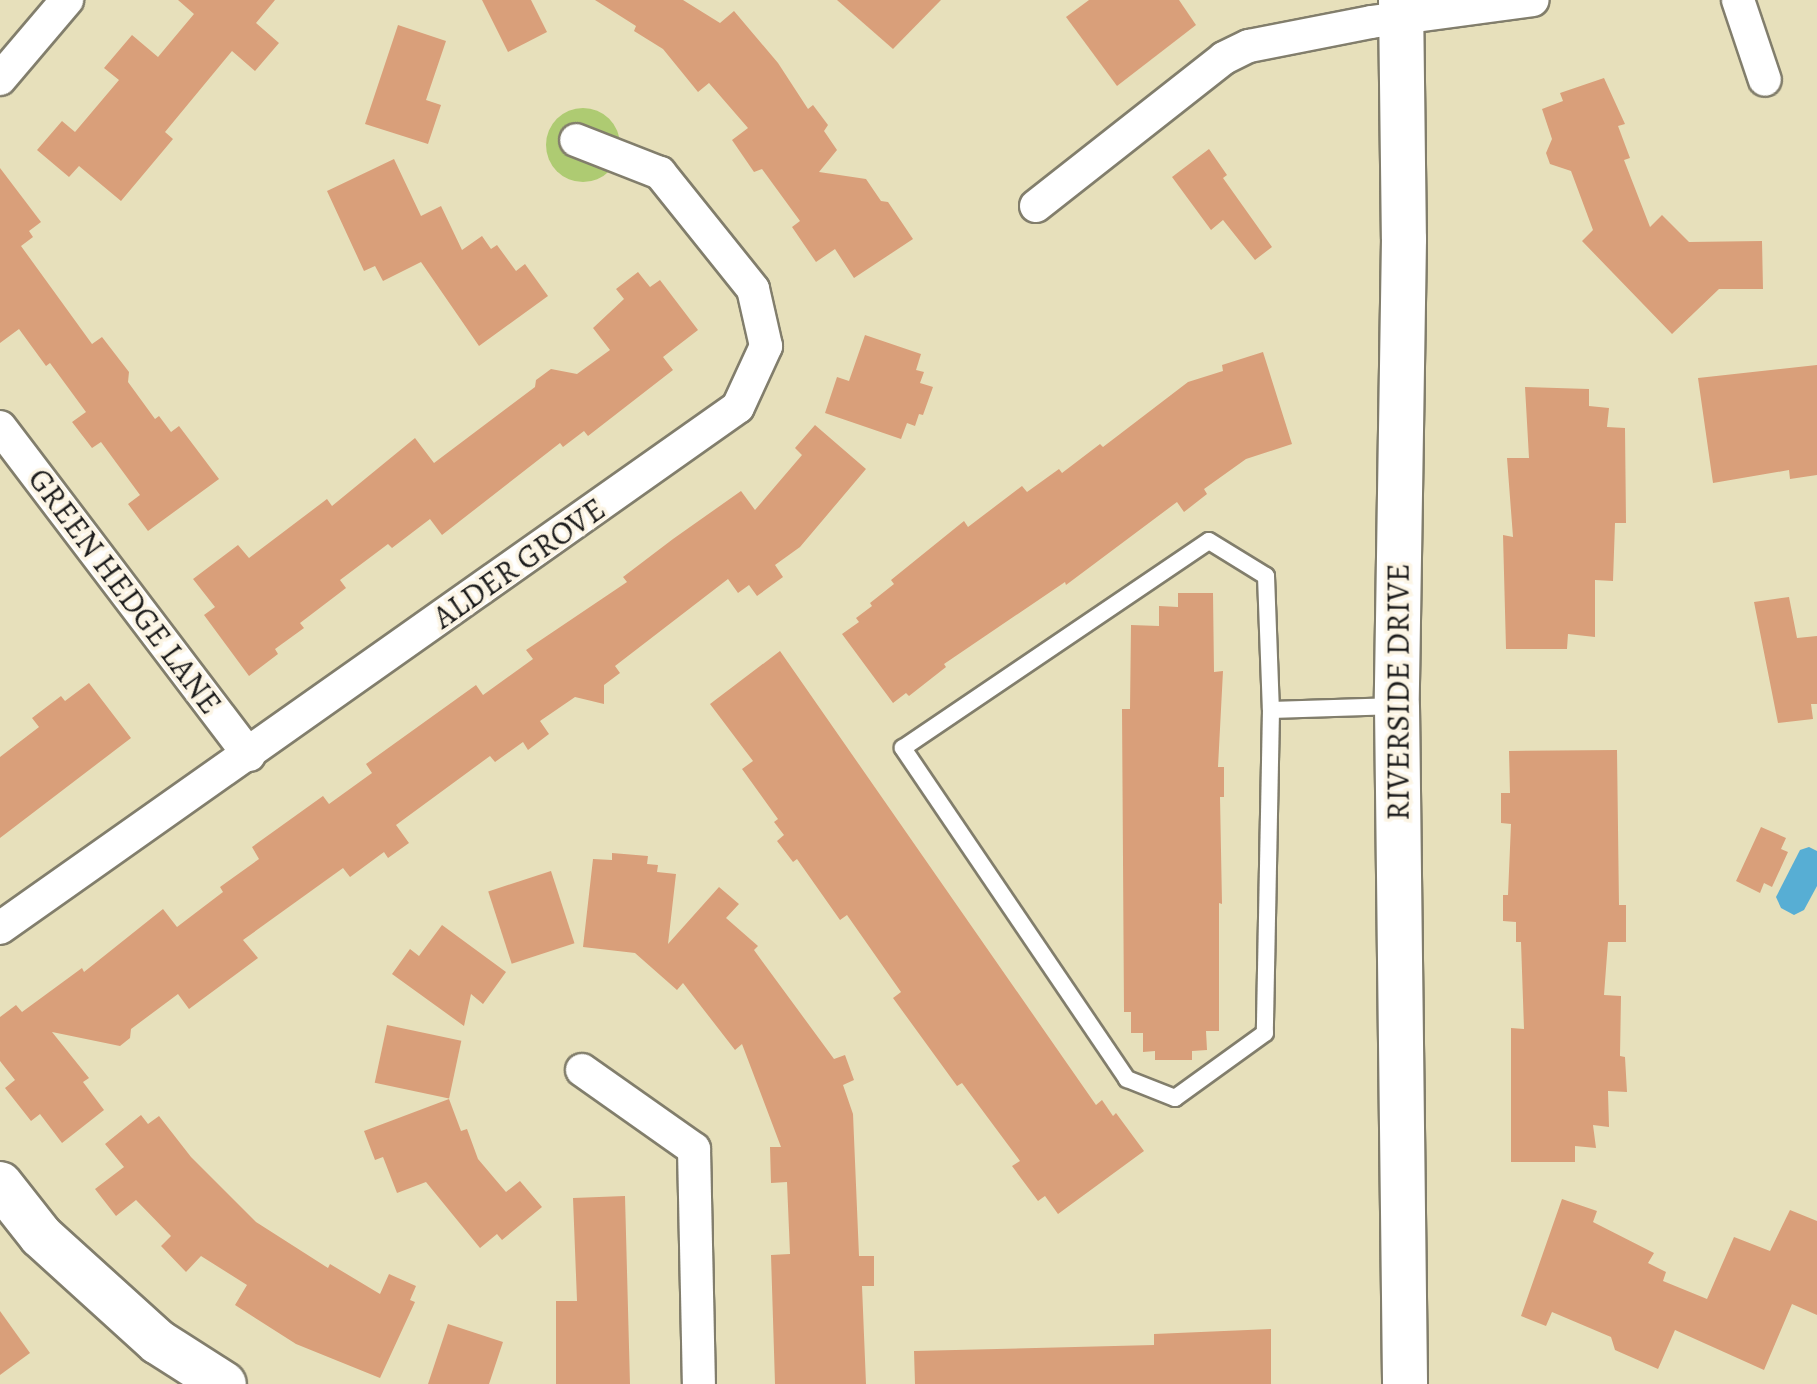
<!DOCTYPE html>
<html>
<head>
<meta charset="utf-8">
<style>
  body { margin:0 }
  #map { position:relative; width:1817px; height:1384px; overflow:hidden; background:#e7e0bb; font-family:Alegreya,serif }
  div>[style] { position:absolute }
  [style*='--x'] { left:calc(var(--x)*1px); top:calc(var(--y)*1px); width:calc(var(--w)*1px); rotate:calc(var(--a)*1deg) }
  .green>* { inset:0; background:#aecb72 }
  .round { border-radius:50% }
  .water>* { inset:0; background:#57aed4 }
  .building>* { inset:0; background:#d99f7a; transform-origin:0 0 }
  .roads { filter:drop-shadow(2px 0 #827e6c) drop-shadow(-2px 0 #827e6c) drop-shadow(0 2px #827e6c) drop-shadow(0 -2px #827e6c) }
  .lane>* { height:16px; margin:-8px; padding:0 8px; transform-origin:8px; border-radius:8px; background:#fff }
  .street>* { height:32px; margin:-16px; padding:0 16px; transform-origin:16px; border-radius:16px; background:#fff }
  .secondary>* { height:44px; margin:-22px; padding:0 22px; transform-origin:22px; border-radius:22px; background:#fff }
  span { translate:-50% -50%; white-space:nowrap; text-align:center; line-height:1.15; -webkit-text-stroke:7px #fcf5e5; paint-order:stroke }
  .street-label { font-size:32px; color:#1c1c1c }
</style>
</head>
<body>
<div id="map">
  <div class="green">
    <div class="round" style="left:546px;top:108px;width:74px;height:74px"></div>
  </div>
  <div class="water">
    <div style="clip-path:polygon(1809px 847px,1817px 851px,1817px 886px,1804px 910px,1794px 915px,1781px 908px,1776px 897px,1800px 850px)"></div>
  </div>
  <div class="building">
    <div style="clip-path:polygon(178px 0,275px 0,256px 23px,279px 43px,255px 71px,232px 51px,165px 132px,173px 139px,121px 201px,79px 166px,69px 177px,37px 150px,62px 121px,75px 132px,119px 80px,104px 68px,132px 35px,158px 57px,194px 14px)"></div>
    <div style="clip-path:polygon(482px 0,531px 0,547px 32px,508px 52px)"></div>
    <div style="clip-path:polygon(595px 0,683px 0,720px 23px,734px 11px,778px 63px,808px 109px,813px 105px,828px 125px,824px 131px,837px 150px,819px 172px,866px 179px,881px 201px,888px 202px,913px 239px,854px 278px,835px 249px,816px 262px,792px 227px,800px 221px,762px 169px,754px 172px,732px 140px,748px 128px,709px 83px,698px 92px,663px 49px,634px 31px,636px 26px)"></div>
    <div style="clip-path:polygon(837px 0,941px 0,893px 49px)"></div>
    <div style="clip-path:polygon(1089px 0,1179px 0,1196px 25px,1117px 86px,1066px 17px)"></div>
    <div style="clip-path:polygon(398px 25px,446px 41px,426px 100px,441px 105px,428px 144px,365px 124px)"></div>
    <div style="clip-path:polygon(1604px 78px,1625px 124px,1618px 126px,1630px 158px,1624px 160px,1650px 227px,1662px 215px,1689px 242px,1762px 241px,1763px 289px,1719px 289px,1672px 334px,1582px 241px,1593px 230px,1571px 171px,1550px 164px,1546px 153px,1552px 139px,1542px 109px,1563px 101px,1560px 93px)"></div>
    <div style="clip-path:polygon(1209px 149px,1227px 175px,1223px 178px,1272px 247px,1255px 260px,1223px 220px,1211px 230px,1172px 177px)"></div>
    <div style="clip-path:polygon(394px 159px,421px 216px,441px 206px,462px 250px,482px 236px,491px 249px,497px 245px,516px 271px,525px 264px,548px 296px,479px 346px,421px 262px,383px 281px,375px 266px,364px 271px,327px 191px)"></div>
    <div style="clip-path:polygon(0 168px,41px 222px,29px 231px,33px 237px,21px 246px,92px 344px,102px 337px,129px 372px,128px 382px,155px 419px,159px 416px,171px 432px,179px 426px,219px 479px,148px 531px,128px 504px,140px 495px,101px 442px,92px 448px,72px 422px,86px 412px,50px 363px,46px 366px,19px 329px,0 343px)"></div>
    <div style="clip-path:polygon(638px 272px,650px 287px,660px 280px,698px 330px,663px 357px,673px 370px,588px 436px,584px 431px,563px 447px,560px 443px,442px 535px,430px 519px,392px 548px,388px 544px,340px 580px,346px 588px,300px 623px,304px 628px,275px 649px,278px 654px,249px 676px,204px 615px,215px 607px,193px 579px,238px 545px,249px 558px,327px 499px,332px 506px,415px 438px,434px 463px,535px 387px,536px 380px,551px 369px,577px 374px,610px 350px,593px 328px,624px 299px,616px 289px)"></div>
    <div style="clip-path:polygon(865px 335px,921px 354px,916px 370px,924px 372px,920px 383px,933px 387px,923px 415px,919px 414px,915px 426px,907px 423px,901px 439px,825px 413px,837px 377px,849px 381px)"></div>
    <div style="clip-path:polygon(1263px 352px,1292px 444px,1246px 459px,1204px 489px,1207px 494px,1184px 512px,1177px 502px,1066px 585px,1065px 582px,944px 664px,946px 667px,909px 696px,906px 693px,893px 703px,842px 634px,859px 622px,856px 618px,872px 606px,870px 603px,894px 584px,891px 580px,964px 521px,968px 527px,1022px 486px,1027px 492px,1059px 469px,1062px 473px,1100px 444px,1103px 447px,1188px 382px,1223px 371px,1222px 365px)"></div>
    <div style="clip-path:polygon(1817px 365px,1817px 475px,1790px 479px,1789px 470px,1713px 483px,1698px 378px)"></div>
    <div style="clip-path:polygon(1525px 387px,1589px 389px,1589px 406px,1609px 408px,1607px 427px,1625px 428px,1626px 523px,1615px 523px,1613px 581px,1595px 580px,1595px 637px,1568px 634px,1567px 649px,1506px 649px,1503px 535px,1513px 537px,1507px 458px,1529px 458px)"></div>
    <div style="clip-path:polygon(815px 425px,866px 469px,800px 547px,775px 565px,783px 577px,757px 596px,749px 585px,738px 593px,728px 579px,615px 666px,620px 673px,604px 685px,604px 704px,575px 697px,540px 721px,549px 734px,528px 750px,523px 742px,495px 762px,490px 756px,396px 825px,409px 843px,388px 858px,384px 852px,350px 877px,343px 868px,243px 940px,258px 958px,189px 1009px,178px 994px,131px 1029px,130px 1038px,120px 1046px,52px 1032px,89px 1078px,83px 1082px,104px 1110px,62px 1143px,40px 1114px,31px 1121px,5px 1088px,15px 1080px,0 1061px,0 1017px,16px 1005px,22px 1012px,82px 968px,84px 972px,163px 909px,177px 927px,223px 892px,220px 887px,259px 859px,252px 847px,323px 796px,329px 804px,372px 773px,366px 764px,476px 685px,483px 695px,533px 659px,526px 650px,627px 582px,623px 577px,673px 539px,741px 491px,755px 510px,802px 455px,795px 448px)"></div>
    <div style="clip-path:polygon(1178px 593px,1213px 593px,1214px 672px,1223px 671px,1218px 767px,1224px 767px,1224px 797px,1220px 797px,1222px 904px,1219px 903px,1219px 1031px,1206px 1031px,1207px 1050px,1192px 1051px,1192px 1060px,1155px 1060px,1155px 1051px,1143px 1052px,1143px 1033px,1131px 1033px,1131px 1012px,1124px 1012px,1122px 709px,1130px 709px,1131px 625px,1159px 626px,1159px 606px,1178px 607px)"></div>
    <div style="clip-path:polygon(1789px 597px,1797px 638px,1817px 636px,1817px 704px,1811px 704px,1813px 719px,1778px 723px,1754px 602px)"></div>
    <div style="clip-path:polygon(780px 651px,1096px 1105px,1102px 1100px,1113px 1116px,1116px 1113px,1144px 1151px,1058px 1214px,1045px 1196px,1038px 1201px,1012px 1166px,1020px 1161px,962px 1083px,957px 1086px,893px 998px,901px 992px,847px 915px,840px 920px,797px 859px,793px 862px,777px 841px,784px 835px,774px 822px,778px 819px,742px 769px,753px 761px,710px 704px)"></div>
    <div style="clip-path:polygon(89px 683px,131px 738px,0 838px,0 757px,39px 727px,32px 718px,61px 696px,65px 701px)"></div>
    <div style="clip-path:polygon(1617px 750px,1619px 905px,1626px 905px,1626px 942px,1608px 942px,1604px 995px,1621px 996px,1620px 1056px,1625px 1057px,1627px 1092px,1608px 1091px,1609px 1127px,1593px 1125px,1596px 1148px,1575px 1146px,1575px 1162px,1511px 1162px,1511px 1028px,1524px 1029px,1521px 942px,1516px 942px,1516px 922px,1503px 921px,1503px 895px,1508px 895px,1511px 824px,1501px 823px,1501px 793px,1510px 793px,1509px 751px)"></div>
    <div style="clip-path:polygon(1761px 827px,1786px 838px,1781px 849px,1788px 852px,1772px 887px,1764px 883px,1760px 893px,1736px 881px)"></div>
    <div style="clip-path:polygon(612px 853px,648px 856px,647px 864px,658px 865px,657px 872px,676px 874px,668px 944px,719px 887px,739px 904px,726px 918px,758px 946px,754px 950px,834px 1059px,845px 1055px,854px 1080px,843px 1085px,853px 1114px,859px 1256px,874px 1256px,874px 1286px,862px 1286px,866px 1384px,775px 1384px,771px 1255px,790px 1254px,787px 1182px,771px 1183px,770px 1147px,781px 1147px,742px 1044px,735px 1050px,683px 983px,677px 990px,635px 953px,583px 947px,593px 859px,612px 860px)"></div>
    <div style="left:551px;top:871px;width:76px;height:66px;rotate:72deg"></div>
    <div style="clip-path:polygon(442px 925px,506px 972px,483px 1004px,471px 994px,464px 1026px,392px 974px,410px 949px,419px 956px)"></div>
    <div style="left:387px;top:1025px;width:76px;height:59px;rotate:12deg"></div>
    <div style="clip-path:polygon(449px 1099px,461px 1131px,467px 1129px,478px 1159px,506px 1192px,520px 1181px,542px 1207px,502px 1240px,497px 1234px,480px 1248px,426px 1182px,397px 1193px,383px 1157px,375px 1160px,364px 1131px)"></div>
    <div style="clip-path:polygon(141px 1115px,148px 1124px,159px 1116px,191px 1157px,256px 1222px,328px 1268px,330px 1264px,380px 1294px,389px 1274px,416px 1286px,410px 1300px,415px 1302px,380px 1378px,296px 1344px,235px 1305px,247px 1285px,201px 1256px,186px 1272px,161px 1246px,171px 1236px,136px 1200px,116px 1216px,95px 1189px,124px 1167px,105px 1144px)"></div>
    <div style="clip-path:polygon(625px 1196px,630px 1384px,556px 1384px,556px 1301px,577px 1301px,573px 1198px)"></div>
    <div style="clip-path:polygon(1562px 1199px,1597px 1211px,1593px 1222px,1654px 1253px,1648px 1263px,1666px 1272px,1663px 1281px,1707px 1299px,1734px 1237px,1770px 1251px,1790px 1210px,1817px 1221px,1817px 1315px,1792px 1304px,1764px 1370px,1675px 1330px,1658px 1369px,1615px 1350px,1611px 1337px,1552px 1312px,1546px 1326px,1521px 1316px)"></div>
    <div style="clip-path:polygon(0 1311px,30px 1353px,0 1375px)"></div>
    <div style="clip-path:polygon(448px 1324px,503px 1342px,489px 1384px,428px 1384px)"></div>
    <div style="clip-path:polygon(1271px 1329px,1271px 1384px,915px 1384px,914px 1351px,1154px 1345px,1154px 1334px)"></div>
  </div>
  <div class="roads">
    <div class="lane">
      <div style="--x:1271;--y:710;--w:323;--a:91.1"></div>
      <div style="--x:1265;--y:1033;--w:111;--a:144.2"></div>
      <div style="--x:1175;--y:1098;--w:52;--a:-158.4"></div>
      <div style="--x:1127;--y:1079;--w:400;--a:-124.1"></div>
      <div style="--x:903;--y:748;--w:369;--a:-34.1"></div>
      <div style="--x:1209;--y:541;--w:67;--a:31.6"></div>
      <div style="--x:1266;--y:576;--w:134;--a:87.9"></div>
      <div style="--x:1271;--y:710;--w:126;--a:-1.8"></div>
    </div>
    <div class="street">
      <div style="--x:1738;--y:0;--w:84;--a:71.4"></div>
      <div style="--x:0;--y:79;--w:104;--a:-49.7"></div>
      <div style="--x:1036;--y:206;--w:239;--a:-38.2"></div>
      <div style="--x:1224;--y:58;--w:28;--a:-26"></div>
      <div style="--x:1249;--y:46;--w:124;--a:-11.1"></div>
      <div style="--x:1371;--y:22;--w:163;--a:-7.7"></div>
      <div style="--x:0;--y:427;--w:412;--a:52.8"></div>
      <div style="--x:0;--y:928;--w:903;--a:-35.22"></div>
      <div style="--x:738;--y:407;--w:67;--a:-65.3"></div>
      <div style="--x:766;--y:346;--w:58;--a:-102.8"></div>
      <div style="--x:753;--y:289;--w:149;--a:-128.7"></div>
      <div style="--x:660;--y:173;--w:90;--a:-158.6"></div>
      <div style="--x:582;--y:1070;--w:137;--a:35.2"></div>
      <div style="--x:694;--y:1149;--w:235;--a:88.8"></div>
    </div>
    <div class="secondary">
      <div style="--x:1401;--y:0;--w:239;--a:89.3"></div>
      <div style="--x:1404;--y:239;--w:467;--a:90.9"></div>
      <div style="--x:1397;--y:706;--w:678;--a:89.32"></div>
      <div style="--x:0;--y:1184;--w:66;--a:51.7"></div>
      <div style="--x:41;--y:1236;--w:158;--a:42.2"></div>
      <div style="--x:158;--y:1342;--w:78;--a:32.5"></div>
    </div>
  </div>
  <div class="street-label">
    <span style="left:519px;top:563px;rotate:-35deg">ALDER GROVE</span>
    <span style="left:125px;top:591px;rotate:53deg">GREEN HEDGE LANE</span>
    <span style="left:1398px;top:692px;rotate:-90deg">RIVERSIDE DRIVE</span>
  </div>
</div>
</body>
</html>
